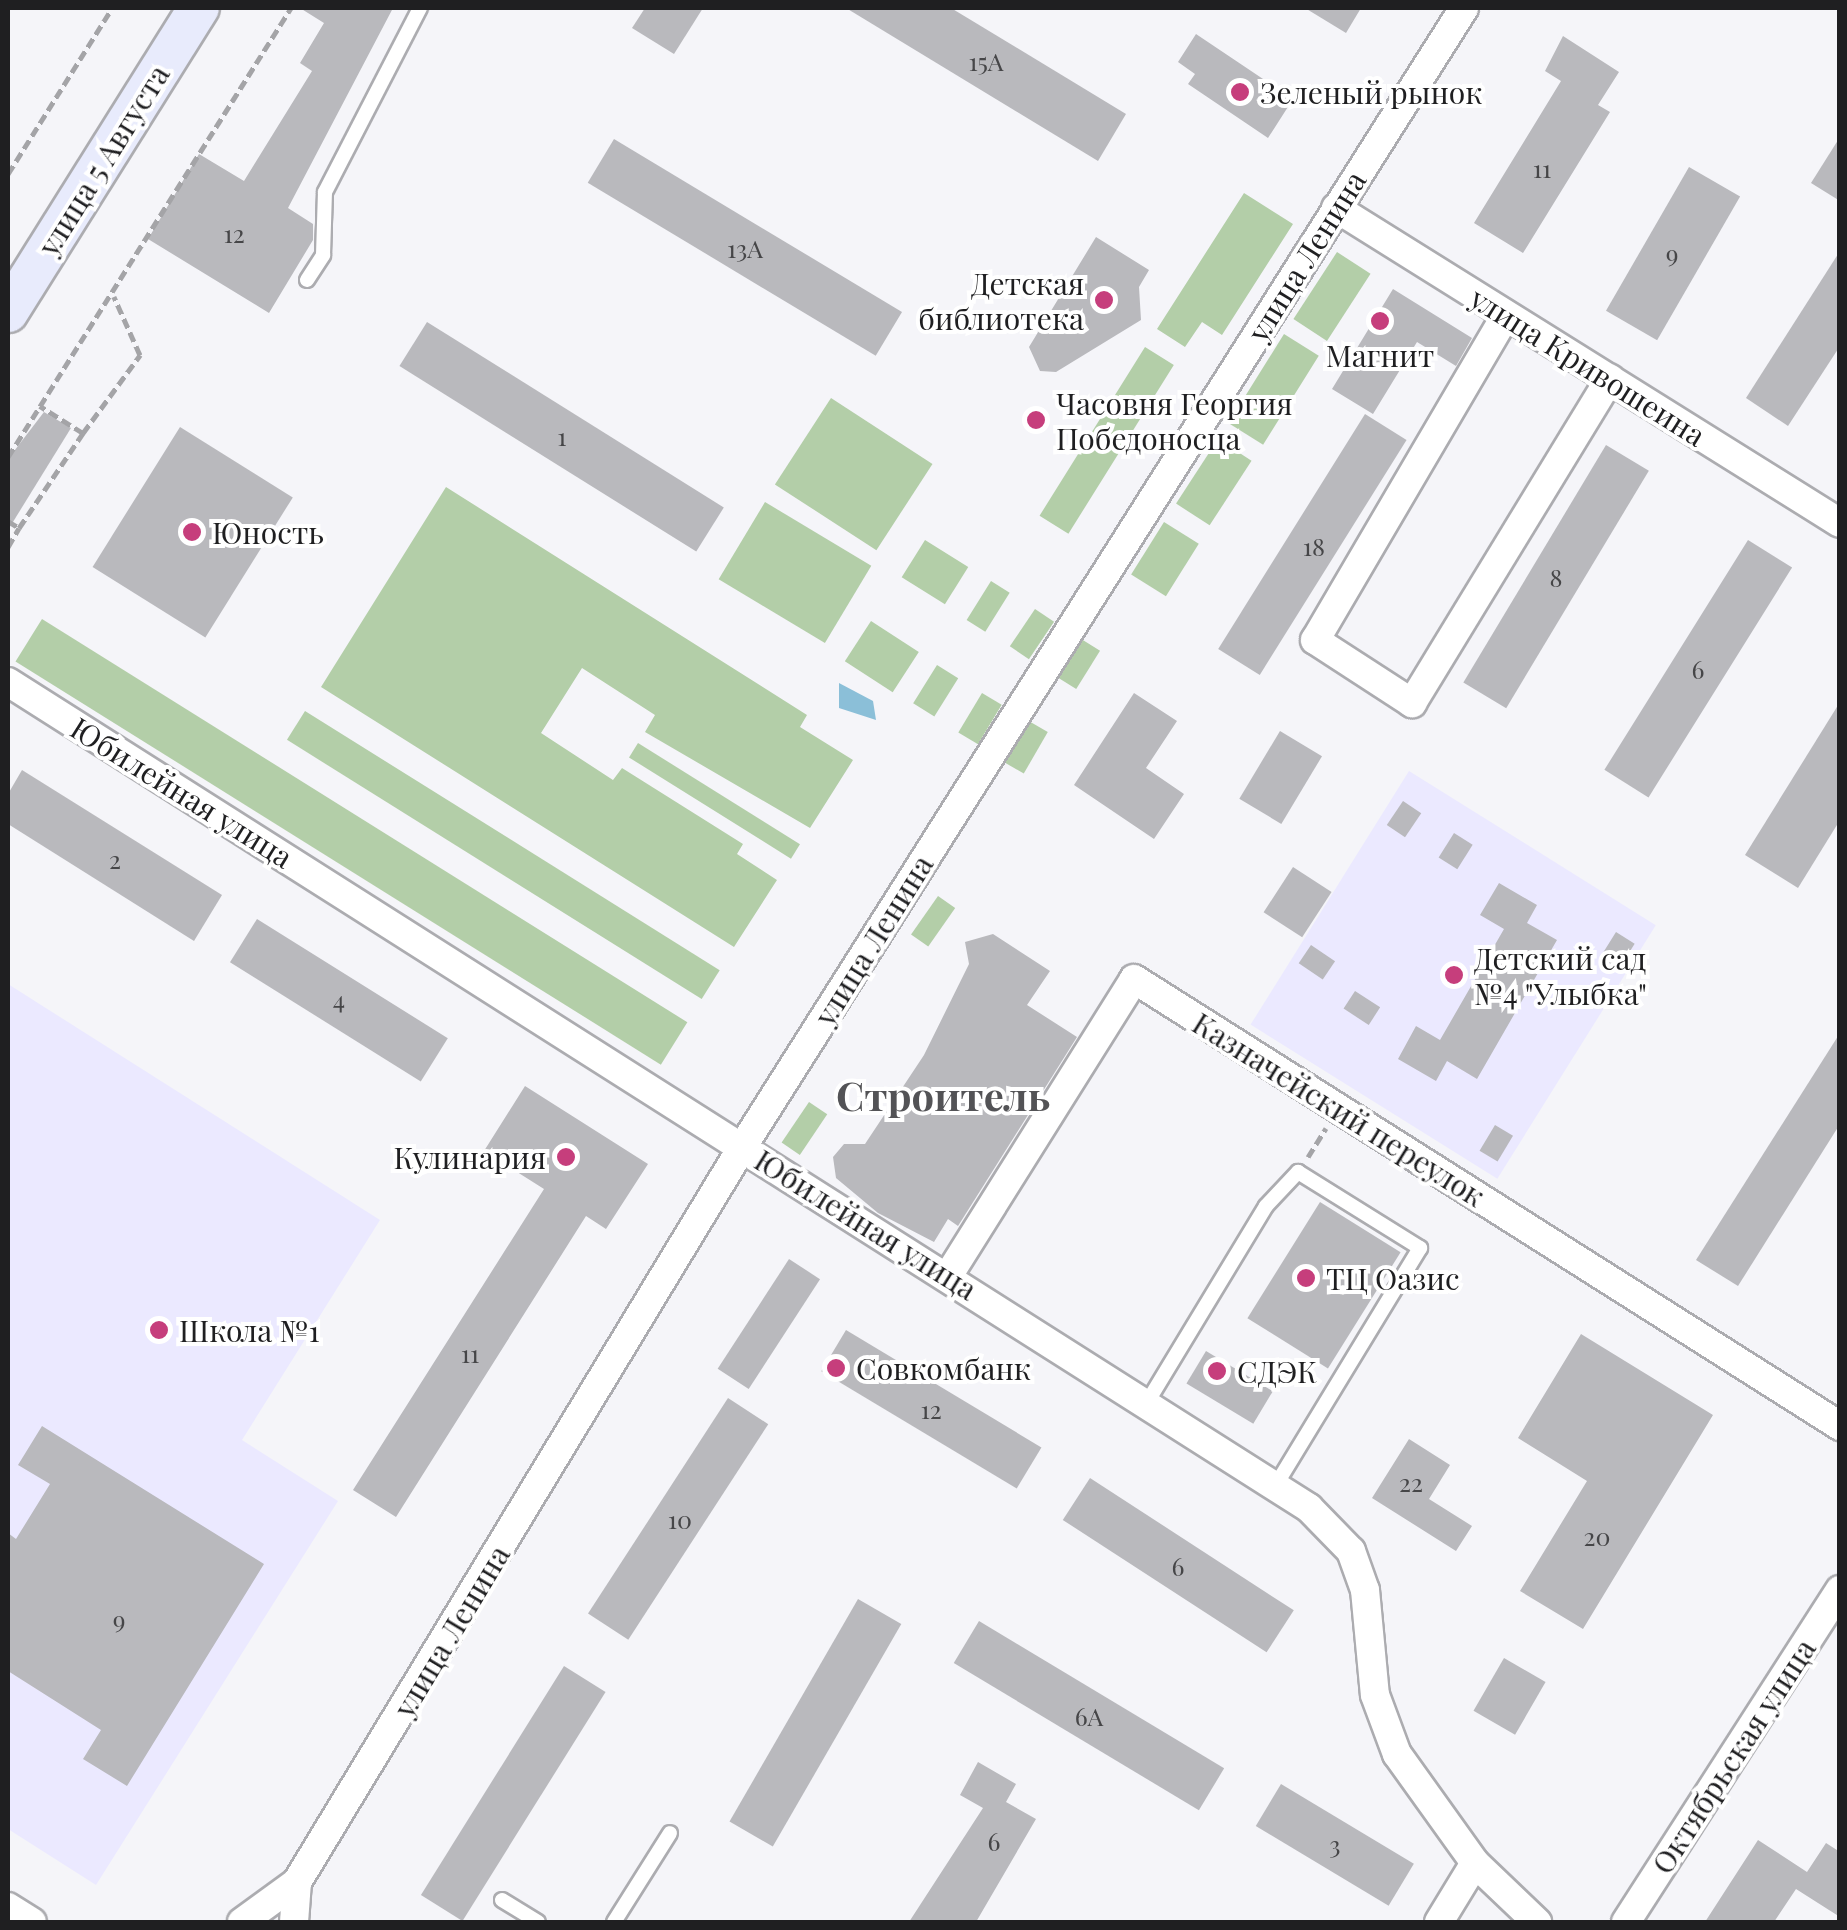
<!DOCTYPE html>
<html>
<head>
<meta charset="utf-8">
<style>
  body { margin:0 }
  #map { position:relative; width:1847px; height:1930px; overflow:hidden; background:#f5f5f9; font-family:"Playfair Display",serif }
  div>[style] { position:absolute }
  [style*='--x'] { left:calc(var(--x)*1px); top:calc(var(--y)*1px); width:calc(var(--w)*1px); rotate:calc(var(--a)*1deg) }
  .education>* { inset:0; background:#ebe9ff; transform-origin:0 0 }
  .green>* { inset:0; background:#b3cea8; transform-origin:0 0 }
  .water>* { inset:0; background:#8bbfd8 }
  .building>* { inset:0; background:#b9b9bd; transform-origin:0 0 }
  .path>* { height:5px; margin-top:-2.5px; transform-origin:0; background:repeating-linear-gradient(90deg,#a4a4a7 0 10px,transparent 0 15px) }
  .roads { filter:drop-shadow(2px 0 #acacb0) drop-shadow(-2px 0 #acacb0) drop-shadow(0 2px #acacb0) drop-shadow(0 -2px #acacb0) }
  .lane>* { height:14px; margin:-7px; padding:0 7px; transform-origin:7px; border-radius:7px; background:#fff }
  .street>* { height:28px; margin:-14px; padding:0 14px; transform-origin:14px; border-radius:14px; background:#fff }
  .secondary>* { height:40px; margin:-20px; padding:0 20px; transform-origin:20px; border-radius:20px; background:#e8ebfc }
  .dots>* { width:28px; height:28px; translate:-50% -50%; box-sizing:border-box; border:5px solid #fff; border-radius:50% }
  span { translate:-50% -50%; white-space:nowrap; text-align:center; line-height:1.15; -webkit-text-stroke:8px #fff; paint-order:stroke }
  .number-label { font-size:25px; color:#464648 }
  .number-label span { -webkit-text-stroke-width:0 }
  .poi-label { font-size:30px; color:#1f1f21 }
  .left { translate:0 -50%; text-align:left }
  .right { translate:-100% -50%; text-align:right }
  .street-label { font-size:30px; color:#1f1f21 }
  .district-label { font-size:40px; color:#535356; font-weight:700 }
  .frame { position:absolute; inset:0; border:10px solid #1f1f21; pointer-events:none }
</style>
</head>
<body>
<div id="map">
  <div class="education">
    <div style="left:1409px;top:771px;width:291px;height:299px;rotate:32deg"></div>
    <div style="clip-path:polygon(8px 984px,380px 1220px,242px 1440px,338px 1501px,96px 1885px,8px 1829px)"></div>
  </div>
  <div class="green">
    <div style="clip-path:polygon(1244px 193px,1293px 224px,1222px 335px,1202px 322px,1185px 347px,1157px 329px)"></div>
    <div style="left:1337px;top:252px;width:40px;height:80px;rotate:33deg"></div>
    <div style="left:1284px;top:334px;width:41px;height:105px;rotate:32deg"></div>
    <div style="left:1145px;top:347px;width:34px;height:199px;rotate:32deg"></div>
    <div style="left:831px;top:398px;width:121px;height:103px;rotate:33deg"></div>
    <div style="left:1218px;top:439px;width:40px;height:77px;rotate:33deg"></div>
    <div style="clip-path:polygon(446px 487px,807px 715px,800px 727px,853px 760px,810px 828px,645px 732px,655px 715px,582px 668px,541px 733px,613px 780px,622px 768px,743px 844px,737px 854px,777px 880px,734px 947px,321px 687px)"></div>
    <div style="left:765px;top:502px;width:124px;height:90px;rotate:31deg"></div>
    <div style="left:1164px;top:522px;width:41px;height:62px;rotate:32deg"></div>
    <div style="left:925px;top:540px;width:51px;height:44px;rotate:32deg"></div>
    <div style="left:991px;top:581px;width:22px;height:46px;rotate:32deg"></div>
    <div style="left:1035px;top:609px;width:23px;height:45px;rotate:34deg"></div>
    <div style="left:42px;top:619px;width:761px;height:50px;rotate:32deg"></div>
    <div style="left:871px;top:621px;width:57px;height:48px;rotate:33deg"></div>
    <div style="left:1078px;top:637px;width:26px;height:45px;rotate:32deg"></div>
    <div style="left:937px;top:665px;width:25px;height:45px;rotate:32deg"></div>
    <div style="left:982px;top:693px;width:23px;height:46px;rotate:31deg"></div>
    <div style="left:305px;top:711px;width:489px;height:34px;rotate:32deg"></div>
    <div style="left:1027px;top:720px;width:24px;height:48px;rotate:30deg"></div>
    <div style="left:638px;top:743px;width:191px;height:17px;rotate:32deg"></div>
    <div style="left:938px;top:896px;width:21px;height:47px;rotate:35deg"></div>
    <div style="left:809px;top:1102px;width:22px;height:49px;rotate:34deg"></div>
  </div>
  <div class="water">
    <div style="clip-path:polygon(839px 683px,873px 701px,876px 720px,839px 708px)"></div>
  </div>
  <div class="building">
    <div style="clip-path:polygon(300px 8px,393px 8px,288px 208px,313px 224px,313px 240px,269px 313px,148px 239px,199px 154px,244px 181px,312px 71px,300px 63px,324px 23px)"></div>
    <div style="clip-path:polygon(645px 8px,703px 8px,674px 54px,632px 28px)"></div>
    <div style="clip-path:polygon(846px 8px,951px 8px,1126px 114px,1098px 161px)"></div>
    <div style="clip-path:polygon(1305px 8px,1361px 8px,1346px 33px)"></div>
    <div style="clip-path:polygon(1196px 34px,1293px 99px,1268px 138px,1188px 84px,1195px 74px,1178px 62px)"></div>
    <div style="clip-path:polygon(1563px 36px,1619px 72px,1598px 105px,1610px 112px,1523px 253px,1474px 223px,1561px 81px,1545px 71px)"></div>
    <div style="clip-path:polygon(1840px 137px,1840px 201px,1811px 183px)"></div>
    <div style="left:614px;top:139px;width:336px;height:51px;rotate:31deg"></div>
    <div style="left:1689px;top:167px;width:59px;height:166px;rotate:30deg"></div>
    <div style="clip-path:polygon(1096px 237px,1149px 270px,1139px 287px,1141px 320px,1056px 372px,1040px 371px,1029px 347px)"></div>
    <div style="clip-path:polygon(1840px 251px,1840px 346px,1788px 426px,1746px 398px)"></div>
    <div style="clip-path:polygon(1393px 289px,1472px 338px,1456px 366px,1417px 342px,1373px 414px,1332px 389px)"></div>
    <div style="left:427px;top:322px;width:350px;height:52px;rotate:32deg"></div>
    <div style="clip-path:polygon(44px 412px,71px 428px,8px 530px,8px 459px)"></div>
    <div style="left:1365px;top:414px;width:49px;height:277px;rotate:32deg"></div>
    <div style="left:180px;top:427px;width:133px;height:165px;rotate:32deg"></div>
    <div style="left:1606px;top:445px;width:50px;height:277px;rotate:31deg"></div>
    <div style="left:1748px;top:540px;width:52px;height:271px;rotate:32deg"></div>
    <div style="clip-path:polygon(1134px 693px,1177px 721px,1146px 768px,1184px 794px,1154px 839px,1074px 785px)"></div>
    <div style="clip-path:polygon(1840px 702px,1840px 820px,1798px 888px,1745px 855px)"></div>
    <div style="left:1280px;top:731px;width:49px;height:79px;rotate:31deg"></div>
    <div style="clip-path:polygon(22px 770px,222px 895px,194px 941px,8px 824px,8px 794px)"></div>
    <div style="left:1403px;top:801px;width:22px;height:29px;rotate:34deg"></div>
    <div style="left:1454px;top:833px;width:22px;height:29px;rotate:32deg"></div>
    <div style="left:1293px;top:867px;width:46px;height:54px;rotate:33deg"></div>
    <div style="clip-path:polygon(1499px 883px,1537px 905px,1527px 923px,1557px 940px,1477px 1079px,1447px 1061px,1436px 1081px,1398px 1059px,1416px 1026px,1440px 1040px,1504px 929px,1480px 915px)"></div>
    <div style="left:257px;top:919px;width:225px;height:51px;rotate:32deg"></div>
    <div style="left:1616px;top:932px;width:22px;height:30px;rotate:32deg"></div>
    <div style="clip-path:polygon(993px 934px,1050px 971px,1027px 1005px,1077px 1037px,958px 1226px,948px 1219px,934px 1242px,878px 1213px,836px 1178px,833px 1157px,844px 1144px,865px 1144px,924px 1055px,969px 964px,965px 942px)"></div>
    <div style="left:1311px;top:945px;width:29px;height:22px;rotate:34deg"></div>
    <div style="left:1355px;top:991px;width:30px;height:21px;rotate:33deg"></div>
    <div style="clip-path:polygon(1840px 1033px,1840px 1124px,1738px 1286px,1696px 1260px)"></div>
    <div style="clip-path:polygon(525px 1086px,648px 1164px,606px 1229px,586px 1216px,396px 1517px,353px 1490px,544px 1189px,484px 1151px)"></div>
    <div style="left:1495px;top:1125px;width:21px;height:30px;rotate:31deg"></div>
    <div style="left:1320px;top:1202px;width:95px;height:137px;rotate:32deg"></div>
    <div style="left:789px;top:1259px;width:37px;height:131px;rotate:33deg"></div>
    <div style="left:846px;top:1330px;width:228px;height:48px;rotate:31deg"></div>
    <div style="clip-path:polygon(1581px 1334px,1713px 1415px,1583px 1629px,1520px 1591px,1587px 1481px,1518px 1438px)"></div>
    <div style="left:1206px;top:1351px;width:78px;height:38px;rotate:31deg"></div>
    <div style="left:728px;top:1398px;width:48px;height:257px;rotate:33deg"></div>
    <div style="clip-path:polygon(42px 1426px,264px 1564px,127px 1786px,83px 1759px,101px 1730px,8px 1671px,8px 1533px,16px 1539px,50px 1484px,18px 1465px)"></div>
    <div style="clip-path:polygon(1409px 1439px,1450px 1465px,1429px 1499px,1472px 1526px,1456px 1551px,1372px 1498px)"></div>
    <div style="left:1090px;top:1478px;width:243px;height:50px;rotate:33deg"></div>
    <div style="left:858px;top:1599px;width:50px;height:257px;rotate:30deg"></div>
    <div style="left:979px;top:1621px;width:286px;height:49px;rotate:31deg"></div>
    <div style="left:1504px;top:1658px;width:48px;height:61px;rotate:30deg"></div>
    <div style="left:564px;top:1666px;width:49px;height:270px;rotate:32deg"></div>
    <div style="clip-path:polygon(978px 1762px,1016px 1784px,1006px 1802px,1036px 1819px,976px 1922px,909px 1922px,983px 1808px,960px 1795px)"></div>
    <div style="left:1281px;top:1784px;width:155px;height:49px;rotate:31deg"></div>
    <div style="clip-path:polygon(1758px 1840px,1807px 1872px,1826px 1843px,1840px 1852px,1840px 1917px,1796px 1889px,1774px 1922px,1705px 1922px)"></div>
  </div>
  <div class="path">
    <div style="--x:8;--y:174;--w:196;--a:-57.9"></div>
    <div style="--x:83;--y:433;--w:97;--a:-53.8"></div>
    <div style="--x:140;--y:355;--w:64;--a:-114.1"></div>
    <div style="--x:8;--y:457;--w:531;--a:-57.78"></div>
    <div style="--x:8;--y:521;--w:13;--a:32"></div>
    <div style="--x:19;--y:528;--w:115;--a:-56"></div>
    <div style="--x:83;--y:433;--w:51;--a:-147.9"></div>
    <div style="--x:8;--y:547;--w:22;--a:-60"></div>
    <div style="--x:1308;--y:1157;--w:34;--a:-58"></div>
  </div>
  <div class="roads">
    <div class="lane">
      <div style="--x:307;--y:280;--w:30;--a:-57"></div>
      <div style="--x:323;--y:255;--w:63;--a:-88.2"></div>
      <div style="--x:325;--y:192;--w:207;--a:-62.7"></div>
      <div style="--x:1148;--y:1401;--w:228;--a:-58.8"></div>
      <div style="--x:1266;--y:1206;--w:47;--a:-46.7"></div>
      <div style="--x:1298;--y:1172;--w:144;--a:31.9"></div>
      <div style="--x:1420;--y:1248;--w:277;--a:121.3"></div>
      <div style="--x:502;--y:1900;--w:42;--a:31.4"></div>
      <div style="--x:614;--y:1922;--w:105;--a:-57.8"></div>
    </div>
    <div class="street">
      <div style="--x:1336;--y:208;--w:594;--a:32.01"></div>
      <div style="--x:1506;--y:315;--w:377;--a:120.4"></div>
      <div style="--x:1315;--y:640;--w:116;--a:33"></div>
      <div style="--x:1412;--y:703;--w:380;--a:-58.6"></div>
      <div style="--x:8;--y:682;--w:1541;--a:32.41"></div>
      <div style="--x:1309;--y:1508;--w:60;--a:45.7"></div>
      <div style="--x:1351;--y:1551;--w:41;--a:70.3"></div>
      <div style="--x:1365;--y:1590;--w:105;--a:84.6"></div>
      <div style="--x:1375;--y:1695;--w:63;--a:69.6"></div>
      <div style="--x:1397;--y:1754;--w:134;--a:54.4"></div>
      <div style="--x:1475;--y:1863;--w:86;--a:43.6"></div>
      <div style="--x:948;--y:1276;--w:350;--a:-57.9"></div>
      <div style="--x:1134;--y:979;--w:836;--a:32.34"></div>
      <div style="--x:8;--y:1907;--w:28;--a:32"></div>
      <div style="--x:242;--y:1922;--w:68;--a:-36"></div>
      <div style="--x:297;--y:1882;--w:861;--a:-58.79"></div>
      <div style="--x:743;--y:1146;--w:1347;--a:-57.64"></div>
      <div style="--x:294;--y:1922;--w:40;--a:-85.7"></div>
      <div style="--x:1439;--y:1922;--w:69;--a:-58.6"></div>
      <div style="--x:1626;--y:1922;--w:395;--a:-57.2"></div>
    </div>
    <div class="secondary">
      <div style="--x:8;--y:312;--w:359;--a:-57.9"></div>
    </div>
  </div>
  <div class="dots">
    <div style="left:1240px;top:92px;background:#c63e7c"></div>
    <div style="left:1104px;top:300px;background:#c63e7c"></div>
    <div style="left:1380px;top:321px;background:#c63e7c"></div>
    <div style="left:1036px;top:420px;background:#c63e7c"></div>
    <div style="left:192px;top:532px;background:#c63e7c"></div>
    <div style="left:1454px;top:975px;background:#c63e7c"></div>
    <div style="left:566px;top:1157px;background:#c63e7c"></div>
    <div style="left:1306px;top:1278px;background:#c63e7c"></div>
    <div style="left:159px;top:1330px;background:#c63e7c"></div>
    <div style="left:836px;top:1368px;background:#c63e7c"></div>
    <div style="left:1217px;top:1371px;background:#c63e7c"></div>
  </div>
  <div class="number-label">
    <span style="left:986px;top:61px">15А</span>
    <span style="left:1542px;top:168px">11</span>
    <span style="left:234px;top:233px">12</span>
    <span style="left:745px;top:248px">13А</span>
    <span style="left:1672px;top:253px">9</span>
    <span style="left:562px;top:436px">1</span>
    <span style="left:1314px;top:546px">18</span>
    <span style="left:1556px;top:577px">8</span>
    <span style="left:1698px;top:669px">6</span>
    <span style="left:115px;top:859px">2</span>
    <span style="left:339px;top:999px">4</span>
    <span style="left:470px;top:1353px">11</span>
    <span style="left:931px;top:1409px">12</span>
    <span style="left:1411px;top:1482px">22</span>
    <span style="left:680px;top:1519px">10</span>
    <span style="left:1597px;top:1536px">20</span>
    <span style="left:1178px;top:1566px">6</span>
    <span style="left:119px;top:1619px">9</span>
    <span style="left:1089px;top:1716px">6А</span>
    <span style="left:994px;top:1841px">6</span>
    <span style="left:1335px;top:1844px">3</span>
  </div>
  <div class="poi-label">
    <span class="left" style="left:1260px;top:92px">Зеленый рынок</span>
    <span class="right" style="left:1084px;top:300px">Детская<br>библиотека</span>
    <span style="left:1380px;top:355px">Магнит</span>
    <span class="left" style="left:1056px;top:420px">Часовня Георгия<br>Победоносца</span>
    <span class="left" style="left:212px;top:532px">Юность</span>
    <span class="left" style="left:1474px;top:975px">Детский сад<br>№4 "Улыбка"</span>
    <span class="right" style="left:546px;top:1157px">Кулинария</span>
    <span class="left" style="left:1326px;top:1278px">ТЦ Оазис</span>
    <span class="left" style="left:179px;top:1330px">Школа №1</span>
    <span class="left" style="left:856px;top:1368px">Совкомбанк</span>
    <span class="left" style="left:1237px;top:1371px">СДЭК</span>
  </div>
  <div class="street-label">
    <span style="left:103px;top:160px;rotate:-58deg">улица 5 Августа</span>
    <span style="left:1306px;top:256px;rotate:-58deg">улица Ленина</span>
    <span style="left:1588px;top:366px;rotate:32deg">улица Кривошеина</span>
    <span style="left:182px;top:792px;rotate:32deg">Юбилейная улица</span>
    <span style="left:873px;top:940px;rotate:-58deg">улица Ленина</span>
    <span style="left:1339px;top:1109px;rotate:32deg">Казначейский переулок</span>
    <span style="left:866px;top:1224px;rotate:32deg">Юбилейная улица</span>
    <span style="left:451px;top:1631px;rotate:-59deg">улица Ленина</span>
    <span style="left:1733px;top:1756px;rotate:-57deg">Октябрьская улица</span>
  </div>
  <div class="district-label">
    <span style="left:943px;top:1095px">Строитель</span>
  </div>
  <div class="frame"></div>
</div>
</body>
</html>
